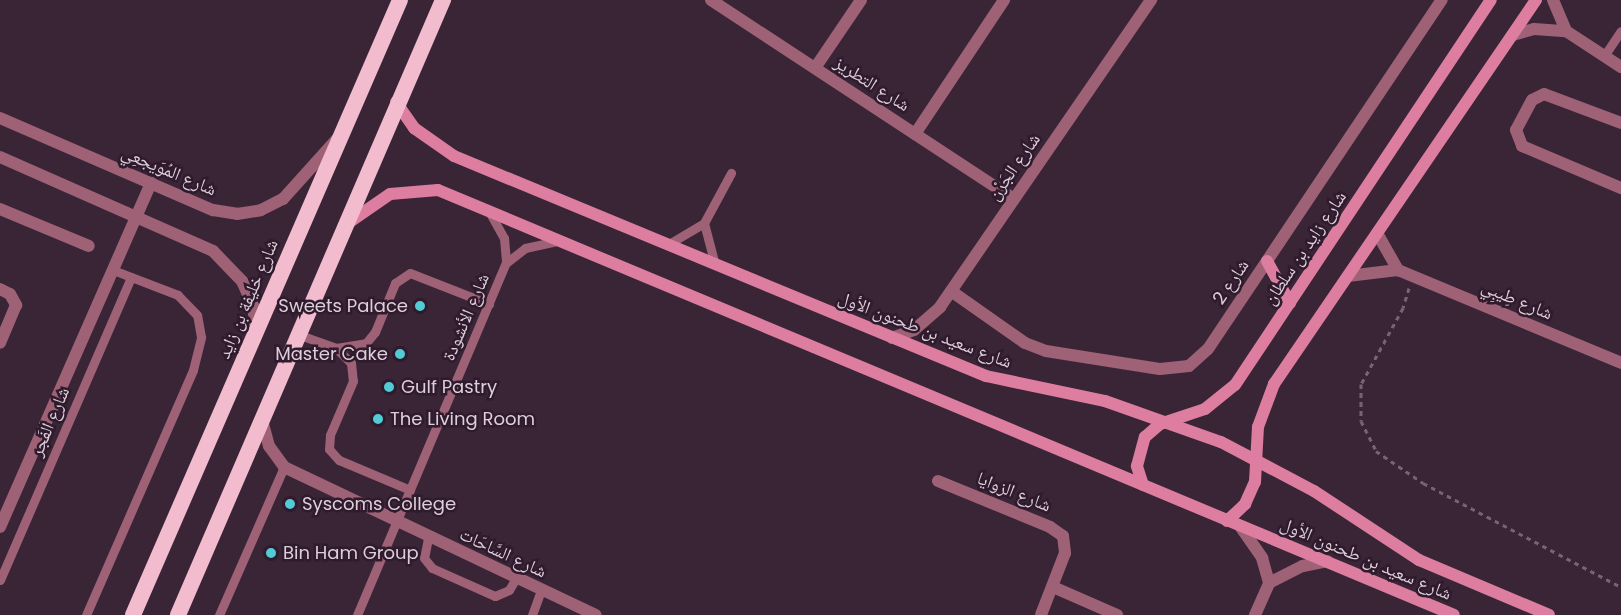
<!DOCTYPE html>
<html>
<head>
<meta charset="utf-8">
<style>
  body { margin:0 }
  #map { position:relative; width:1621px; height:615px; overflow:hidden; background:#3a2537; font-family:Poppins,"Noto Naskh Arabic",sans-serif }
  div>[style] { position:absolute }
  [style*='--x'] { left:calc(var(--x)*1px); top:calc(var(--y)*1px); width:calc(var(--w)*1px); rotate:calc(var(--a)*1deg) }
  .path>* { height:3px; margin-top:-1.5px; transform-origin:0; background:repeating-linear-gradient(90deg,#766473 0 4.5px,transparent 0 9px) }
  .service>* { height:9px; margin:-4.5px; padding:0 4.5px; transform-origin:4.5px; border-radius:4.5px; background:#9e6176 }
  .minor>* { height:12px; margin:-6px; padding:0 6px; transform-origin:6px; border-radius:6px; background:#9e6176 }
  .tertiary>* { height:12px; margin:-6px; padding:0 6px; transform-origin:6px; border-radius:6px; background:#9e6176 }
  .secondary>* { height:12px; margin:-6px; padding:0 6px; transform-origin:6px; border-radius:6px; background:#dd7da0 }
  .trunk>* { height:16px; margin:-8px; padding:0 8px; transform-origin:8px; border-radius:8px; background:#f2bcce }
  .dots>* { width:16px; height:16px; translate:-50% -50%; box-sizing:border-box; border:3px solid #2f1b2d; border-radius:50% }
  span { translate:-50% -50%; white-space:nowrap; text-align:center; line-height:1.15; -webkit-text-stroke:5px #2f1b2d; paint-order:stroke }
  .street-label { font-size:18px; color:#ddcfda }
  .poi-label { font-size:18px; color:#ddcfda }
  .right { translate:-100% -50%; text-align:right }
  .left { translate:0 -50%; text-align:left }
</style>
</head>
<body>
<div id="map">
  <div class="path">
    <div style="--x:1409;--y:288;--w:21;--a:107"></div>
    <div style="--x:1403;--y:308;--w:87;--a:118.9"></div>
    <div style="--x:1361;--y:384;--w:37;--a:90"></div>
    <div style="--x:1361;--y:421;--w:34;--a:63"></div>
    <div style="--x:1376;--y:451;--w:57;--a:34.2"></div>
    <div style="--x:1423;--y:483;--w:224;--a:27.7"></div>
  </div>
  <div class="service">
    <div style="--x:1604;--y:56;--w:30;--a:-56"></div>
    <div style="--x:490;--y:213;--w:29;--a:61"></div>
    <div style="--x:504;--y:238;--w:25;--a:85"></div>
    <div style="--x:704;--y:223;--w:43;--a:75.3"></div>
    <div style="--x:667;--y:245;--w:43;--a:-30.7"></div>
    <div style="--x:704;--y:223;--w:57;--a:-61.6"></div>
    <div style="--x:297;--y:334;--w:41;--a:19.7"></div>
    <div style="--x:336;--y:348;--w:30;--a:-9"></div>
    <div style="--x:366;--y:343;--w:14;--a:-51"></div>
    <div style="--x:375;--y:332;--w:53;--a:-67.8"></div>
    <div style="--x:395;--y:283;--w:18;--a:-34"></div>
    <div style="--x:410;--y:273;--w:85;--a:21.4"></div>
    <div style="--x:336;--y:348;--w:21;--a:45"></div>
    <div style="--x:351;--y:363;--w:18;--a:84"></div>
    <div style="--x:353;--y:381;--w:59;--a:113.1"></div>
    <div style="--x:330;--y:435;--w:14;--a:94"></div>
    <div style="--x:329;--y:449;--w:15;--a:48"></div>
    <div style="--x:339;--y:460;--w:77;--a:22.9"></div>
    <div style="--x:428;--y:538;--w:20;--a:101"></div>
    <div style="--x:424;--y:558;--w:13;--a:51"></div>
    <div style="--x:432;--y:568;--w:69;--a:24"></div>
    <div style="--x:495;--y:596;--w:15;--a:-23"></div>
    <div style="--x:509;--y:590;--w:14;--a:-60"></div>
    <div style="--x:0;--y:580;--w:330;--a:-66.6"></div>
    <div style="--x:86;--y:615;--w:267;--a:-66.4"></div>
    <div style="--x:193;--y:370;--w:34;--a:-76"></div>
    <div style="--x:201;--y:337;--w:22;--a:-100"></div>
    <div style="--x:197;--y:315;--w:28;--a:-134"></div>
    <div style="--x:178;--y:295;--w:70;--a:-159"></div>
    <div style="--x:219;--y:615;--w:162;--a:-66.3"></div>
    <div style="--x:357;--y:615;--w:382;--a:-67.1"></div>
    <div style="--x:506;--y:263;--w:24;--a:-38"></div>
    <div style="--x:525;--y:248;--w:35;--a:-12"></div>
    <div style="--x:532;--y:615;--w:27;--a:-70"></div>
  </div>
  <div class="minor">
    <div style="--x:711;--y:0;--w:361;--a:33.3"></div>
    <div style="--x:1553;--y:0;--w:34;--a:67"></div>
    <div style="--x:1513;--y:35;--w:22;--a:-16"></div>
    <div style="--x:1534;--y:29;--w:32;--a:4"></div>
    <div style="--x:1566;--y:31;--w:66;--a:33.2"></div>
    <div style="--x:815;--y:68;--w:82;--a:-55.9"></div>
    <div style="--x:1621;--y:123;--w:82;--a:-159.4"></div>
    <div style="--x:1544;--y:94;--w:13;--a:153"></div>
    <div style="--x:1532;--y:100;--w:34;--a:118"></div>
    <div style="--x:1516;--y:130;--w:17;--a:69"></div>
    <div style="--x:1522;--y:146;--w:108;--a:23"></div>
    <div style="--x:915;--y:134;--w:161;--a:-56.4"></div>
    <div style="--x:0;--y:209;--w:96;--a:22.6"></div>
    <div style="--x:1377;--y:233;--w:43;--a:60.4"></div>
    <div style="--x:1348;--y:276;--w:50;--a:-6.8"></div>
    <div style="--x:1398;--y:270;--w:242;--a:22.6"></div>
    <div style="--x:0;--y:289;--w:11;--a:27"></div>
    <div style="--x:10;--y:294;--w:13;--a:61"></div>
    <div style="--x:16;--y:305;--w:41;--a:112.8"></div>
    <div style="--x:951;--y:291;--w:90;--a:35.1"></div>
    <div style="--x:1025;--y:343;--w:22;--a:21"></div>
    <div style="--x:1046;--y:351;--w:115;--a:9"></div>
    <div style="--x:1160;--y:369;--w:29;--a:-6"></div>
    <div style="--x:1189;--y:366;--w:25;--a:-42"></div>
    <div style="--x:1208;--y:349;--w:420;--a:-56.2"></div>
    <div style="--x:892;--y:338;--w:23;--a:-20"></div>
    <div style="--x:914;--y:330;--w:35;--a:-41"></div>
    <div style="--x:940;--y:307;--w:373;--a:-55.5"></div>
    <div style="--x:262;--y:420;--w:27;--a:75"></div>
    <div style="--x:269;--y:446;--w:26;--a:54"></div>
    <div style="--x:284;--y:467;--w:345;--a:25.4"></div>
    <div style="--x:938;--y:481;--w:121;--a:22.3"></div>
    <div style="--x:1050;--y:527;--w:16;--a:35"></div>
    <div style="--x:1063;--y:536;--w:17;--a:83"></div>
    <div style="--x:1065;--y:553;--w:66;--a:111.2"></div>
    <div style="--x:1240;--y:526;--w:39;--a:55"></div>
    <div style="--x:1262;--y:558;--w:26;--a:74"></div>
    <div style="--x:0;--y:527;--w:376;--a:-66.3"></div>
    <div style="--x:1053;--y:587;--w:70;--a:23.6"></div>
    <div style="--x:1255;--y:615;--w:35;--a:-66"></div>
    <div style="--x:1269;--y:583;--w:38;--a:-27"></div>
    <div style="--x:1303;--y:566;--w:25;--a:-11"></div>
  </div>
  <div class="tertiary">
    <div style="--x:0;--y:118;--w:232;--a:23.4"></div>
    <div style="--x:213;--y:210;--w:24;--a:9"></div>
    <div style="--x:237;--y:214;--w:24;--a:-9"></div>
    <div style="--x:261;--y:210;--w:25;--a:-27"></div>
    <div style="--x:283;--y:199;--w:81;--a:-48"></div>
    <div style="--x:0;--y:157;--w:233;--a:23.8"></div>
    <div style="--x:213;--y:251;--w:42;--a:46"></div>
    <div style="--x:242;--y:281;--w:27;--a:66"></div>
    <div style="--x:253;--y:306;--w:23;--a:83"></div>
  </div>
  <div class="secondary">
    <div style="--x:396;--y:102;--w:32;--a:55"></div>
    <div style="--x:414;--y:128;--w:49;--a:35"></div>
    <div style="--x:454;--y:156;--w:576;--a:22.47"></div>
    <div style="--x:986;--y:376;--w:122;--a:11.9"></div>
    <div style="--x:1105;--y:401;--w:123;--a:19.5"></div>
    <div style="--x:1221;--y:442;--w:105;--a:27.8"></div>
    <div style="--x:1314;--y:491;--w:126;--a:33.3"></div>
    <div style="--x:1419;--y:560;--w:141;--a:22.9"></div>
    <div style="--x:351;--y:221;--w:47;--a:-34.7"></div>
    <div style="--x:390;--y:194;--w:48;--a:-4.8"></div>
    <div style="--x:438;--y:190;--w:1101;--a:22.7"></div>
    <div style="--x:1267;--y:261;--w:48;--a:61.3"></div>
    <div style="--x:1143;--y:485;--w:20;--a:-108"></div>
    <div style="--x:1137;--y:466;--w:30;--a:-75"></div>
    <div style="--x:1145;--y:437;--w:20;--a:-41"></div>
    <div style="--x:1160;--y:424;--w:47;--a:-18.4"></div>
    <div style="--x:1205;--y:409;--w:38;--a:-39"></div>
    <div style="--x:1235;--y:385;--w:462;--a:-56.4"></div>
    <div style="--x:1227;--y:521;--w:25;--a:-43"></div>
    <div style="--x:1245;--y:504;--w:24;--a:-66"></div>
    <div style="--x:1255;--y:482;--w:55;--a:-86.9"></div>
    <div style="--x:1258;--y:427;--w:46;--a:-69.6"></div>
    <div style="--x:1274;--y:384;--w:465;--a:-55.7"></div>
  </div>
  <div class="trunk">
    <div style="--x:133;--y:615;--w:670;--a:-66.53"></div>
    <div style="--x:178;--y:615;--w:670;--a:-66.69"></div>
  </div>
  <div class="dots">
    <div style="left:420px;top:306px;background:#51ccd4"></div>
    <div style="left:400px;top:354px;background:#51ccd4"></div>
    <div style="left:389px;top:387px;background:#51ccd4"></div>
    <div style="left:378px;top:419px;background:#51ccd4"></div>
    <div style="left:290px;top:504px;background:#51ccd4"></div>
    <div style="left:271px;top:553px;background:#51ccd4"></div>
  </div>
  <div class="street-label">
    <span style="left:872px;top:84px;rotate:33deg">شارع التطريز</span>
    <span style="left:1014px;top:167px;rotate:-55deg">شارع الجَرْن</span>
    <span style="left:169px;top:171px;rotate:23deg">شارع المُوَيجعِي</span>
    <span style="left:1305px;top:248px;rotate:-56deg">شارع زايد بن سلطان</span>
    <span style="left:1231px;top:282px;rotate:-56deg">شارع 2</span>
    <span style="left:248px;top:299px;rotate:-67deg">شارع خليفة بن زايد</span>
    <span style="left:1517px;top:300px;rotate:23deg">شارع طِيبِي</span>
    <span style="left:466px;top:317px;rotate:-67deg">شارع الأنشودة</span>
    <span style="left:925px;top:330px;rotate:21deg">شارع سعيد بن طحنون الأول</span>
    <span style="left:50px;top:422px;rotate:-67deg">شارع الفَجر</span>
    <span style="left:1014px;top:492px;rotate:22deg">شارع الزوايا</span>
    <span style="left:503px;top:553px;rotate:25deg">شارع السَّاحَات</span>
    <span style="left:1366px;top:559px;rotate:23deg">شارع سعيد بن طحنون الأول</span>
  </div>
  <div class="poi-label">
    <span class="right" style="left:408px;top:306px">Sweets Palace</span>
    <span class="right" style="left:388px;top:354px">Master Cake</span>
    <span class="left" style="left:401px;top:387px">Gulf Pastry</span>
    <span class="left" style="left:390px;top:419px">The Living Room</span>
    <span class="left" style="left:302px;top:504px">Syscoms College</span>
    <span class="left" style="left:283px;top:553px">Bin Ham Group</span>
  </div>
</div>
</body>
</html>
